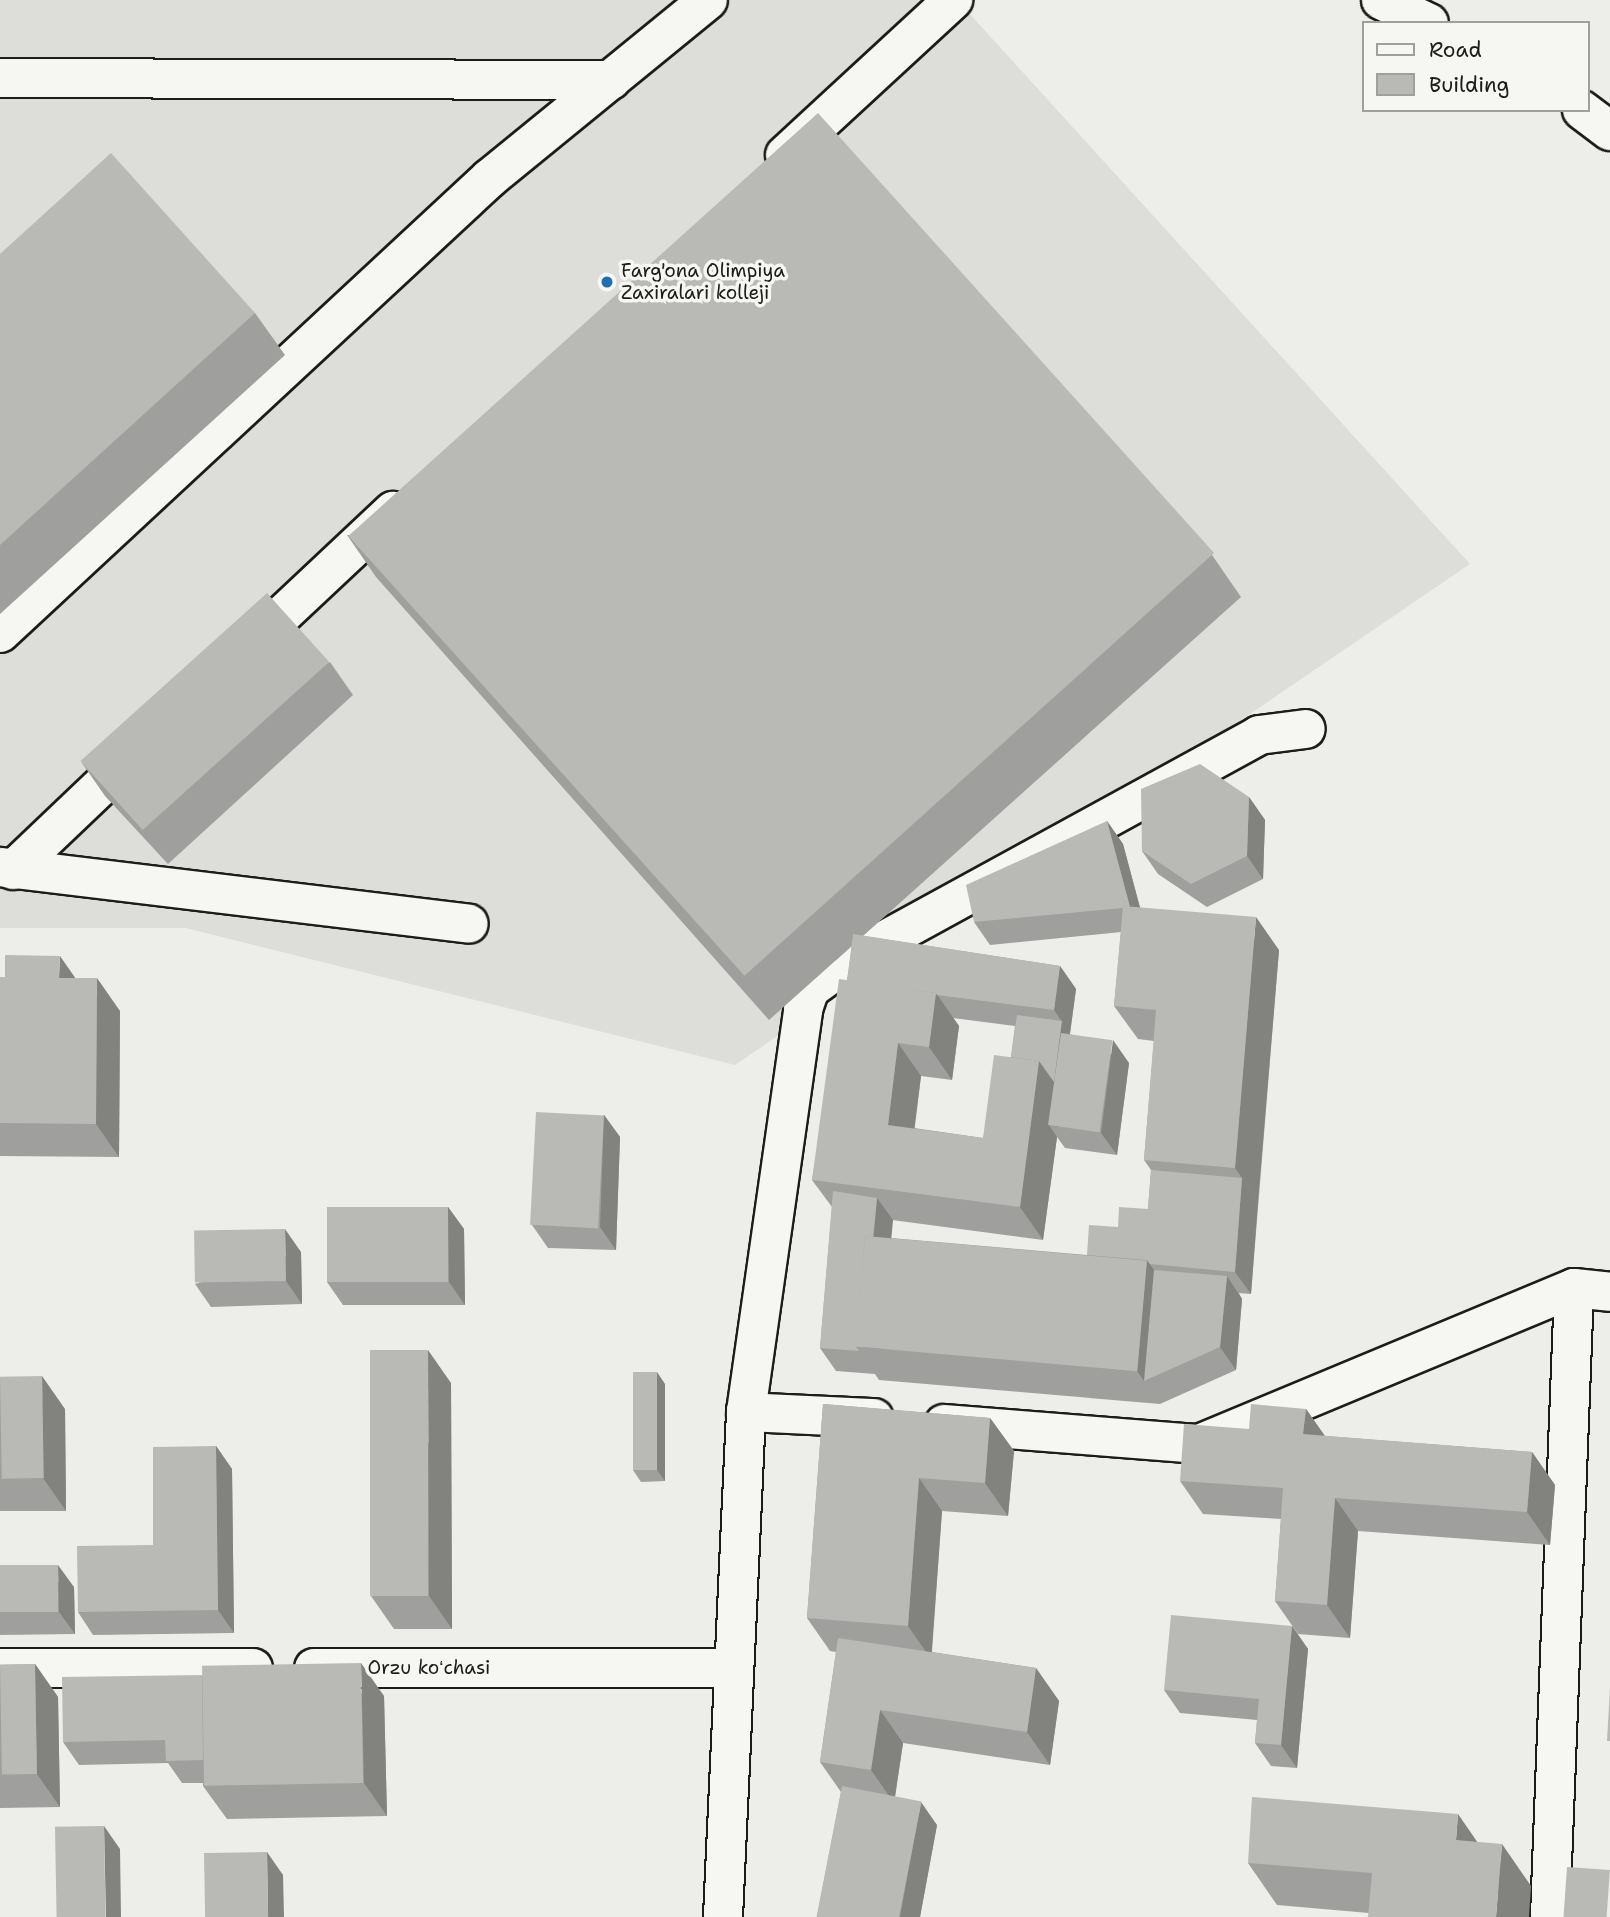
<!DOCTYPE html>
<html>
<head>
<meta charset="utf-8">
<style>
  body { margin:0 }
  #map { position:relative; width:1610px; height:1917px; overflow:hidden; background:#edede9; font-family:"Shantell Sans",sans-serif }
  div>[style] { position:absolute }
  [style*='--x'] { left:calc(var(--x)*1px); top:calc(var(--y)*1px); width:calc(var(--w)*1px); rotate:calc(var(--a)*1deg) }
  .built>* { inset:0; background:#ddddda }
  .roads { filter:drop-shadow(2px 0 #1c1c1c) drop-shadow(-2px 0 #1c1c1c) drop-shadow(0 2px #1c1c1c) drop-shadow(0 -2px #1c1c1c) }
  .minor>* { height:38px; margin:-19px; padding:0 19px; transform-origin:19px; border-radius:19px; background:#f6f6f2 }
  .highway>* { height:38px; margin:-19px; padding:0 19px; transform-origin:19px; border-radius:19px; background:#f6f6f2 }
  .wall>* { inset:0; background:#9f9f9d }
  .shaded-wall>* { inset:0; background:#82827f }
  .building>* { inset:0; background:#b9b9b6; transform-origin:0 0 }
  .dots>* { width:19px; height:19px; translate:-50% -50%; box-sizing:border-box; border:4px solid #f6f6f2; border-radius:50% }
  span { translate:-50% -50%; white-space:nowrap; text-align:center; line-height:1.15; -webkit-text-stroke:7px #f6f6f2; paint-order:stroke }
  .poi-label { font-size:19px; color:#1c1c1c }
  .left { translate:0 -50%; text-align:left }
  .street-label { font-size:19px; color:#1c1c1c }
  .legend { position:absolute; left:1362px; top:21px; width:228px; height:91px; box-sizing:border-box; background:#f6f6f2; border:2px solid #9f9f9c; margin:0; padding:9px 12px; list-style:none; font-size:21px; color:#1c1c1c }
  .legend li { display:flex; align-items:center; gap:14px; height:35px }
  .legend b { width:35px; border:2px solid #9f9f9c }
</style>
</head>
<body>
<div id="map">
  <div class="built">
    <div style="clip-path:polygon(0 0,957px 0,1470px 564px,735px 1065px,186px 928px,0 928px)"></div>
  </div>
  <div class="roads">
    <div class="minor">
      <div style="--x:0;--y:78;--w:611;--a:0.19"></div>
      <div style="--x:785;--y:155;--w:229;--a:-42.7"></div>
      <div style="--x:0;--y:633;--w:669;--a:-42.88"></div>
      <div style="--x:490;--y:178;--w:281;--a:-39.2"></div>
      <div style="--x:248;--y:647;--w:199;--a:-43.2"></div>
      <div style="--x:0;--y:867;--w:472;--a:6.9"></div>
      <div style="--x:13;--y:870;--w:173;--a:-43.6"></div>
      <div style="--x:746;--y:1412;--w:407;--a:-81.9"></div>
      <div style="--x:803;--y:1009;--w:21;--a:-71"></div>
      <div style="--x:810;--y:989;--w:57;--a:-35.7"></div>
      <div style="--x:856;--y:956;--w:460;--a:-28.7"></div>
      <div style="--x:1259;--y:735;--w:47;--a:-7.3"></div>
      <div style="--x:944;--y:1424;--w:256;--a:4.5"></div>
      <div style="--x:1199;--y:1444;--w:406;--a:-22.6"></div>
      <div style="--x:1574;--y:1288;--w:36;--a:6"></div>
      <div style="--x:0;--y:1668;--w:253;--a:0"></div>
      <div style="--x:314;--y:1668;--w:418;--a:0"></div>
      <div style="--x:723;--y:1917;--w:506;--a:-87.39"></div>
      <div style="--x:746;--y:1412;--w:128;--a:2.7"></div>
      <div style="--x:1550;--y:1917;--w:629;--a:-87.81"></div>
    </div>
    <div class="highway">
      <div style="--x:1381;--y:0;--w:53;--a:25.6"></div>
      <div style="--x:1582;--y:110;--w:35;--a:37"></div>
    </div>
  </div>
  <div class="wall">
    <div style="clip-path:polygon(0 254px,255px 313px,285px 355px,0 614px)"></div>
    <div style="clip-path:polygon(evenodd,347px 535px,1212px 555px,1241px 597px,863px 936px,1060px 966px,1076px 989px,1070px 1034px,1129px 1063px,1117px 1155px,1065px 1148px,1057px 1137px,1043px 1240px,892px 1220px,891px 1238px,1087px 1255px,1118px 1227px,1148px 1209px,1151px 1170px,1144px 1160px,1154px 1041px,1138px 1039px,1114px 1006px,1121px 932px,990px 945px,974px 922px,1107px 821px,1123px 844px,1140px 908px,1279px 950px,1251px 1294px,1239px 1293px,1242px 1299px,1236px 1370px,1160px 1404px,879px 1380px,875px 1374px,836px 1371px,820px 1348px,832px 1207px,812px 1180px,847px 981px,852px 946px,769px 1020px,376px 577px,347px 535px,953px 1018px,1015px 1026px,1011px 1057px,983px 1138px,914px 1128px,921px 1076px,952px 1080px,959px 1026px,953px 1018px)"></div>
    <div style="clip-path:polygon(330px 662px,353px 695px,168px 864px,105px 796px,82px 763px)"></div>
    <div style="clip-path:polygon(1249px 797px,1265px 820px,1263px 879px,1207px 907px,1158px 874px,1142px 851px)"></div>
    <div style="clip-path:polygon(0 977px,75px 978px,120px 1011px,119px 1157px,0 1156px)"></div>
    <div style="clip-path:polygon(604px 1115px,620px 1137px,616px 1250px,548px 1248px,532px 1225px)"></div>
    <div style="clip-path:polygon(448px 1207px,464px 1229px,465px 1305px,343px 1305px,327px 1282px)"></div>
    <div style="clip-path:polygon(301px 1252px,302px 1304px,211px 1307px,195px 1284px)"></div>
    <div style="clip-path:polygon(0 1377px,65px 1409px,66px 1511px,0 1511px)"></div>
    <div style="clip-path:polygon(451px 1383px,452px 1629px,394px 1629px,371px 1596px)"></div>
    <div style="clip-path:polygon(665px 1384px,665px 1481px,641px 1482px,633px 1470px)"></div>
    <div style="clip-path:polygon(823px 1404px,990px 1418px,1014px 1451px,1008px 1516px,942px 1511px,932px 1652px,1036px 1668px,1059px 1701px,1050px 1765px,903px 1743px,895px 1797px,937px 1825px,920px 1917px,817px 1917px,841px 1792px,820px 1762px,836px 1652px,830px 1651px,807px 1618px)"></div>
    <div style="clip-path:polygon(1306px 1409px,1325px 1436px,1532px 1452px,1555px 1485px,1550px 1545px,1358px 1531px,1350px 1638px,1298px 1634px,1275px 1601px,1281px 1519px,1203px 1514px,1180px 1481px,1249px 1429px)"></div>
    <div style="clip-path:polygon(216px 1446px,232px 1469px,234px 1633px,93px 1635px,78px 1612px,153px 1545px)"></div>
    <div style="clip-path:polygon(0 1565px,74px 1587px,75px 1634px,0 1635px)"></div>
    <div style="clip-path:polygon(1292px 1626px,1308px 1649px,1297px 1768px,1271px 1766px,1255px 1743px,1257px 1720px,1180px 1713px,1164px 1690px)"></div>
    <div style="clip-path:polygon(35px 1664px,58px 1697px,60px 1807px,0 1808px,0 1665px)"></div>
    <div style="clip-path:polygon(202px 1675px,384px 1696px,387px 1816px,227px 1819px,203px 1786px,203px 1783px,182px 1783px,168px 1763px,79px 1765px,63px 1742px)"></div>
    <div style="clip-path:polygon(1478px 1842px,1531px 1886px,1369px 1913px,1277px 1905px,1248px 1863px)"></div>
  </div>
  <div class="shaded-wall">
    <div style="clip-path:polygon(1249px 797px,1265px 820px,1263px 879px,1247px 856px)"></div>
    <div style="clip-path:polygon(1107px 821px,1123px 844px,1146px 930px,1130px 907px)"></div>
    <div style="clip-path:polygon(1256px 917px,1279px 950px,1258px 1201px,1235px 1168px)"></div>
    <div style="clip-path:polygon(60px 956px,83px 989px,59px 978px)"></div>
    <div style="clip-path:polygon(1060px 966px,1076px 989px,1070px 1033px,1054px 1010px)"></div>
    <div style="clip-path:polygon(97px 978px,120px 1011px,119px 1157px,96px 1124px)"></div>
    <div style="clip-path:polygon(936px 993px,959px 1026px,952px 1080px,929px 1047px)"></div>
    <div style="clip-path:polygon(1062px 1021px,1070px 1033px,1058px 1127px,1049px 1125px,1057px 1137px,1043px 1240px,1020px 1207px,1039px 1061px)"></div>
    <div style="clip-path:polygon(1113px 1040px,1129px 1063px,1117px 1155px,1101px 1133px)"></div>
    <div style="clip-path:polygon(898px 1043px,921px 1076px,911px 1158px,888px 1125px)"></div>
    <div style="clip-path:polygon(604px 1115px,620px 1137px,616px 1250px,600px 1227px)"></div>
    <div style="clip-path:polygon(1242px 1178px,1258px 1201px,1251px 1294px,1235px 1272px)"></div>
    <div style="clip-path:polygon(877px 1198px,893px 1220px,881px 1349px,864px 1347px)"></div>
    <div style="clip-path:polygon(448px 1207px,464px 1229px,465px 1305px,449px 1282px)"></div>
    <div style="clip-path:polygon(285px 1229px,301px 1252px,302px 1304px,286px 1281px)"></div>
    <div style="clip-path:polygon(1147px 1260px,1170px 1293px,1144px 1381px,1137px 1371px)"></div>
    <div style="clip-path:polygon(1227px 1276px,1242px 1299px,1236px 1370px,1220px 1347px)"></div>
    <div style="clip-path:polygon(428px 1350px,451px 1383px,452px 1629px,429px 1596px)"></div>
    <div style="clip-path:polygon(657px 1372px,665px 1384px,665px 1481px,657px 1470px)"></div>
    <div style="clip-path:polygon(42px 1376px,65px 1409px,66px 1511px,43px 1478px)"></div>
    <div style="clip-path:polygon(1306px 1409px,1329px 1442px,1303px 1434px)"></div>
    <div style="clip-path:polygon(990px 1418px,1014px 1451px,1008px 1516px,985px 1483px)"></div>
    <div style="clip-path:polygon(216px 1446px,232px 1469px,234px 1633px,218px 1610px)"></div>
    <div style="clip-path:polygon(1532px 1452px,1555px 1485px,1550px 1545px,1527px 1512px)"></div>
    <div style="clip-path:polygon(919px 1478px,942px 1511px,931px 1659px,908px 1626px)"></div>
    <div style="clip-path:polygon(1335px 1498px,1358px 1531px,1350px 1638px,1327px 1605px)"></div>
    <div style="clip-path:polygon(58px 1565px,74px 1587px,75px 1634px,59px 1612px)"></div>
    <div style="clip-path:polygon(1292px 1626px,1308px 1649px,1297px 1768px,1281px 1745px)"></div>
    <div style="clip-path:polygon(361px 1663px,384px 1696px,387px 1816px,364px 1783px)"></div>
    <div style="clip-path:polygon(35px 1664px,58px 1697px,60px 1807px,37px 1774px)"></div>
    <div style="clip-path:polygon(1036px 1668px,1059px 1701px,1050px 1765px,1027px 1732px)"></div>
    <div style="clip-path:polygon(880px 1710px,903px 1743px,894px 1803px,871px 1770px)"></div>
    <div style="clip-path:polygon(921px 1802px,937px 1825px,920px 1917px,900px 1917px)"></div>
    <div style="clip-path:polygon(1458px 1814px,1487px 1856px,1456px 1840px)"></div>
    <div style="clip-path:polygon(104px 1826px,120px 1849px,121px 1917px,106px 1917px)"></div>
    <div style="clip-path:polygon(1502px 1844px,1531px 1886px,1529px 1917px,1496px 1917px)"></div>
    <div style="clip-path:polygon(267px 1852px,283px 1875px,284px 1917px,268px 1917px)"></div>
  </div>
  <div class="building">
    <div style="left:818px;top:113px;width:592px;height:632px;rotate:48deg"></div>
    <div style="clip-path:polygon(111px 153px,255px 313px,0 545px,0 254px)"></div>
    <div style="left:267px;top:593px;width:93px;height:251px;rotate:48deg"></div>
    <div style="clip-path:polygon(1200px 764px,1249px 797px,1247px 856px,1191px 884px,1142px 851px,1141px 789px)"></div>
    <div style="clip-path:polygon(1107px 821px,1130px 907px,1123px 906px,1123px 908px,974px 922px,966px 885px)"></div>
    <div style="clip-path:polygon(1123px 906px,1256px 917px,1235px 1168px,1144px 1160px,1156px 1010px,1114px 1006px)"></div>
    <div style="clip-path:polygon(853px 934px,1060px 966px,1054px 1010px,937px 995px,936px 993px,847px 981px)"></div>
    <div style="clip-path:polygon(5px 955px,60px 956px,59px 978px,97px 978px,96px 1124px,0 1123px,0 977px,5px 977px)"></div>
    <div style="clip-path:polygon(839px 979px,936px 993px,929px 1047px,898px 1043px,888px 1125px,983px 1138px,994px 1055px,1039px 1061px,1020px 1207px,812px 1180px)"></div>
    <div style="clip-path:polygon(1017px 1015px,1062px 1021px,1054px 1082px,1039px 1061px,1011px 1057px)"></div>
    <div style="left:1061px;top:1033px;width:52px;height:93px;rotate:8deg"></div>
    <div style="left:536px;top:1112px;width:68px;height:113px;rotate:3deg"></div>
    <div style="clip-path:polygon(1151px 1170px,1242px 1178px,1235px 1272px,1150px 1264px,1147px 1260px,1087px 1255px,1089px 1225px,1118px 1227px,1119px 1207px,1148px 1209px)"></div>
    <div style="clip-path:polygon(833px 1191px,877px 1198px,873px 1237px,865px 1236px,856px 1347px,859px 1351px,820px 1348px)"></div>
    <div style="left:327px;top:1207px;width:121px;height:75px"></div>
    <div style="left:285px;top:1229px;width:52px;height:91px;rotate:89deg"></div>
    <div style="left:865px;top:1236px;width:283px;height:111px;rotate:5deg"></div>
    <div style="clip-path:polygon(1154px 1270px,1227px 1276px,1220px 1347px,1144px 1381px)"></div>
    <div style="left:370px;top:1350px;width:58px;height:246px"></div>
    <div style="left:657px;top:1372px;width:98px;height:24px;rotate:90deg"></div>
    <div style="left:42px;top:1376px;width:102px;height:42px;rotate:89deg"></div>
    <div style="clip-path:polygon(823px 1404px,990px 1418px,985px 1483px,919px 1478px,908px 1626px,807px 1618px)"></div>
    <div style="clip-path:polygon(1251px 1404px,1306px 1409px,1303px 1434px,1532px 1452px,1527px 1512px,1335px 1498px,1327px 1605px,1275px 1601px,1283px 1488px,1180px 1481px,1184px 1424px,1249px 1429px)"></div>
    <div style="clip-path:polygon(216px 1446px,218px 1610px,78px 1612px,77px 1546px,153px 1545px,153px 1447px)"></div>
    <div style="left:0;top:1565px;width:58px;height:47px"></div>
    <div style="clip-path:polygon(1171px 1615px,1292px 1626px,1281px 1745px,1255px 1743px,1259px 1699px,1164px 1690px)"></div>
    <div style="clip-path:polygon(838px 1638px,1036px 1668px,1027px 1732px,880px 1710px,871px 1770px,820px 1762px)"></div>
    <div style="left:361px;top:1663px;width:120px;height:159px;rotate:89deg"></div>
    <div style="left:35px;top:1664px;width:110px;height:35px;rotate:89deg"></div>
    <div style="clip-path:polygon(202px 1675px,203px 1760px,166px 1761px,165px 1740px,63px 1742px,62px 1677px)"></div>
    <div style="clip-path:polygon(1610px 1688px,1610px 1741px,1607px 1741px)"></div>
    <div style="left:842px;top:1786px;width:81px;height:133px;rotate:11deg"></div>
    <div style="clip-path:polygon(1252px 1797px,1458px 1814px,1456px 1840px,1502px 1844px,1496px 1917px,1368px 1917px,1372px 1873px,1248px 1863px)"></div>
    <div style="left:104px;top:1826px;width:91px;height:49px;rotate:89deg"></div>
    <div style="left:267px;top:1852px;width:65px;height:63px;rotate:89deg"></div>
    <div style="left:1567px;top:1867px;width:43px;height:50px;rotate:4deg"></div>
  </div>
  <div class="dots">
    <div style="left:607px;top:282px;background:#1f6fb2"></div>
  </div>
  <div class="poi-label">
    <span class="left" style="left:621px;top:282px">Farg'ona Olimpiya<br>Zaxiralari kolleji</span>
  </div>
  <div class="street-label">
    <span style="left:429px;top:1668px">Orzu koʻchasi</span>
  </div>
  <ul class="legend">
  <li><b style="height:9px;background:#f6f6f2"></b>Road</li>
  <li><b style="height:19px;background:#b9b9b6"></b>Building</li>
  </ul>
</div>
</body>
</html>
